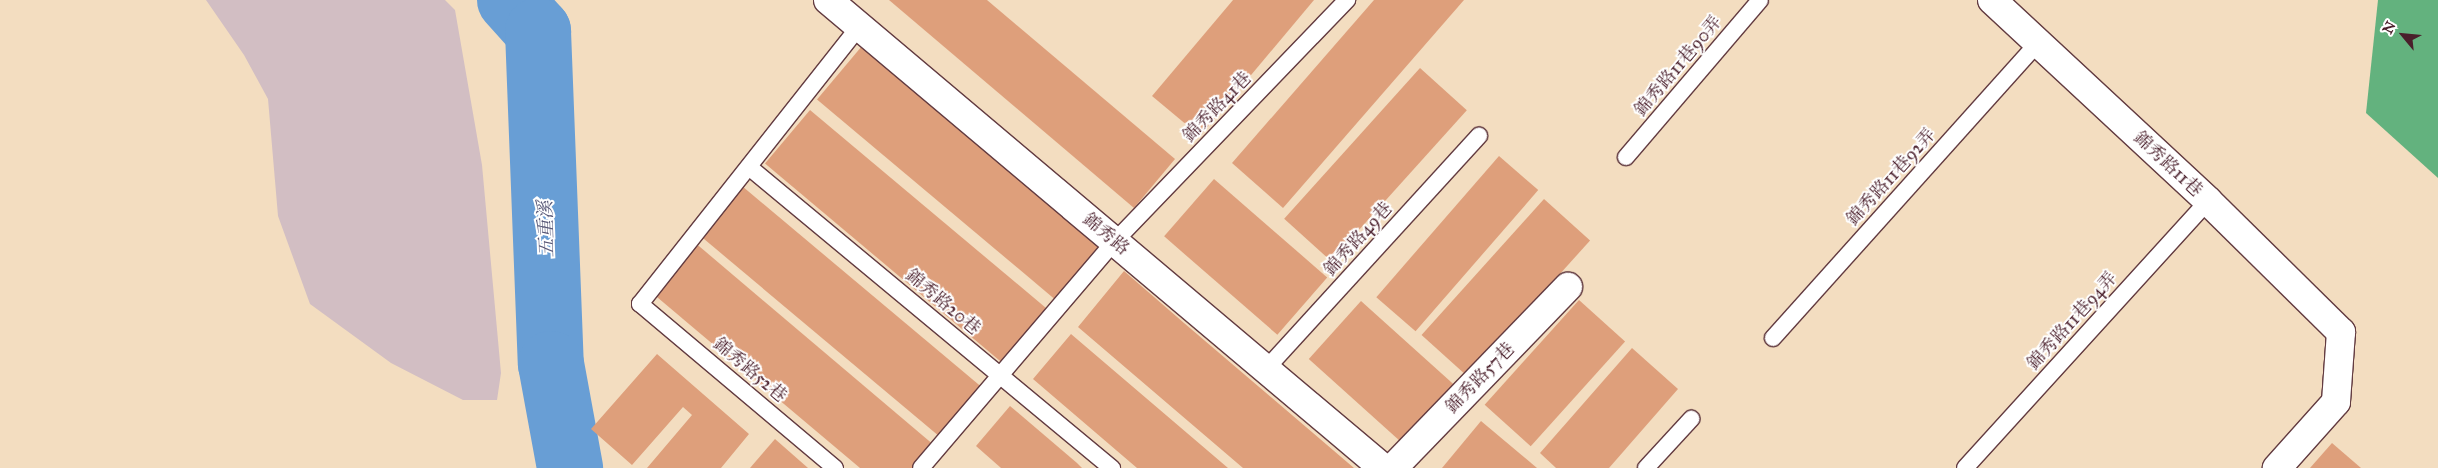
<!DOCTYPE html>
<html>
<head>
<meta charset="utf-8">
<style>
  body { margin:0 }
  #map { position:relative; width:2438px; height:468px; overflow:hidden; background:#f3ddc0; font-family:"IM FELL Great Primer","Noto Serif TC",serif }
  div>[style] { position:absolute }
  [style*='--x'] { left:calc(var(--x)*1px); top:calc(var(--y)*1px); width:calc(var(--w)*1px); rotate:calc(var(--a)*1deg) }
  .industrial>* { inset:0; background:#d2bec3 }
  .forest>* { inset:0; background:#63b27e }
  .river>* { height:66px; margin:-33px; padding:0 33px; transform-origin:33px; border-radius:33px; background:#689ed5 }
  .building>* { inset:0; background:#de9f7b; transform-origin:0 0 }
  .roads { filter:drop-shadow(1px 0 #633c41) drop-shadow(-1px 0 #633c41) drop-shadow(0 1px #633c41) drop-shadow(0 -1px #633c41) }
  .service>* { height:16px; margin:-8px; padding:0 8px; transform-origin:8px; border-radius:8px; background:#fff }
  .minor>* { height:28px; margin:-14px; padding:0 14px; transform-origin:14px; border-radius:14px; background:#fff }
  span { translate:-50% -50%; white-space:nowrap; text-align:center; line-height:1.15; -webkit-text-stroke:4px #fff; paint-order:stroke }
  .street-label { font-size:18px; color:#4a1f2b }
  .water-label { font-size:19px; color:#585877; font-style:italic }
  .north { position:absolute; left:2378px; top:10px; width:50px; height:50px; -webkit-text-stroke:4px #fff; paint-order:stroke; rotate:298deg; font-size:14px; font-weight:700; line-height:20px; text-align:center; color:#4a1f2b }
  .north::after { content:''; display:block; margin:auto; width:18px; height:22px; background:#4a1f2b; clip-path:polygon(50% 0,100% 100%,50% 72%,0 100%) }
</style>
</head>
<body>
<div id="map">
  <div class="industrial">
    <div style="clip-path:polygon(206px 0,445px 0,455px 10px,482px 165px,501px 373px,497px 400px,463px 400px,391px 363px,310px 304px,278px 216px,268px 99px,244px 55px)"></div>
  </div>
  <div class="forest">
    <div style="clip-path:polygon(2378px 0,2438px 0,2438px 178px,2366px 113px)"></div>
  </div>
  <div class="river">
    <div style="--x:510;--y:0;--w:42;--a:47.9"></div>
    <div style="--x:538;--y:31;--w:333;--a:87.8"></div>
    <div style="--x:551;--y:364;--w:106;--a:79.6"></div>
  </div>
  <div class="building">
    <div style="clip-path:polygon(889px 0,987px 0,1175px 159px,1134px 208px)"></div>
    <div style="clip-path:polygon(1233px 0,1314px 0,1200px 136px,1152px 96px)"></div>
    <div style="clip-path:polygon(1374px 0,1464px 0,1283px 208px,1232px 163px)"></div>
    <div style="left:862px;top:46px;width:310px;height:70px;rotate:40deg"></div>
    <div style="left:1420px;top:68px;width:63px;height:203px;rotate:42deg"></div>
    <div style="left:810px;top:110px;width:310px;height:70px;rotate:40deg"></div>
    <div style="left:1499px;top:156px;width:52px;height:187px;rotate:41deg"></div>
    <div style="left:1214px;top:179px;width:150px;height:76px;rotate:41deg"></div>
    <div style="left:742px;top:186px;width:317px;height:65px;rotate:40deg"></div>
    <div style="left:1544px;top:199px;width:62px;height:183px;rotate:42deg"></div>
    <div style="clip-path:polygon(693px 241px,935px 446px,916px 468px,860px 468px,651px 292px)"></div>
    <div style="clip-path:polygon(1124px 271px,1184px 323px,1354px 468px,1243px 468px,1078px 327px)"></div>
    <div style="left:1579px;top:300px;width:62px;height:141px;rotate:42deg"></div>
    <div style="left:1361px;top:301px;width:135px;height:78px;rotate:42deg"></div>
    <div style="clip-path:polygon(1071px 334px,1112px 369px,1228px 468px,1137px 468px,1033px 379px)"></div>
    <div style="clip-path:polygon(1632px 348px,1678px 389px,1609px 468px,1556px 468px,1540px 453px)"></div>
    <div style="clip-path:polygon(657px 354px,749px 434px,721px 468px,647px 468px,692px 415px,683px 407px,632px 465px,591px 429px)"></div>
    <div style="clip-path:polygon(1010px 406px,1077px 463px,1082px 468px,1001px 468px,976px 446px)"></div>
    <div style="clip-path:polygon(1481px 421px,1537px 468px,1442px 468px)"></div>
    <div style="clip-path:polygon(775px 439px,808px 468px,750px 468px)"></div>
    <div style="clip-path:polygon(2332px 443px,2361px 468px,2310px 468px)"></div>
  </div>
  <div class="roads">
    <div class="service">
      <div style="--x:1626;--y:157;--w:206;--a:-49.5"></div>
      <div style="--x:749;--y:167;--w:472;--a:39.7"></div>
      <div style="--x:1773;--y:338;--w:397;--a:-48.1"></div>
      <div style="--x:1266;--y:369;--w:316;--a:-47.6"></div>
      <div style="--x:835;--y:468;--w:255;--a:-139.9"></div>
      <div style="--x:640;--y:304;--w:353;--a:-51.7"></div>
      <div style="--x:921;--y:468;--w:299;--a:-49.5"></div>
      <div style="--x:1115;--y:241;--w:335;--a:-46.1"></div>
      <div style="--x:1646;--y:468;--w:67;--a:-47.4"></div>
      <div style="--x:1965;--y:468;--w:361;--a:-47.7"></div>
    </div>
    <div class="minor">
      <div style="--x:828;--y:0;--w:726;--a:40.14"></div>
      <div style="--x:1992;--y:0;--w:295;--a:42.9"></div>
      <div style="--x:2208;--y:201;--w:187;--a:44.6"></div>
      <div style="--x:2341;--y:332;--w:70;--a:94.1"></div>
      <div style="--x:2336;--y:402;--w:89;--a:131.8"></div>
      <div style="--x:1393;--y:468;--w:252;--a:-46"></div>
    </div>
  </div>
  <div class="street-label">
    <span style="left:1678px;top:66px;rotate:-50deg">錦秀路11巷90弄</span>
    <span style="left:1217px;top:107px;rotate:-46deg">錦秀路41巷</span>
    <span style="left:2168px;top:164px;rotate:43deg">錦秀路11巷</span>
    <span style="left:1891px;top:177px;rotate:-48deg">錦秀路11巷92弄</span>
    <span style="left:1106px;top:234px;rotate:40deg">錦秀路</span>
    <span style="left:1358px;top:239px;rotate:-48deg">錦秀路49巷</span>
    <span style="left:943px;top:302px;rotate:40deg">錦秀路20巷</span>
    <span style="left:2072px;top:321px;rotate:-48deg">錦秀路11巷94弄</span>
    <span style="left:750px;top:370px;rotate:40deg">錦秀路52巷</span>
    <span style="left:1480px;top:378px;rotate:-46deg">錦秀路57巷</span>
  </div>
  <div class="water-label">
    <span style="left:546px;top:229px;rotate:-92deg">五重溪</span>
  </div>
  <div class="north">N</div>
</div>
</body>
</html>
